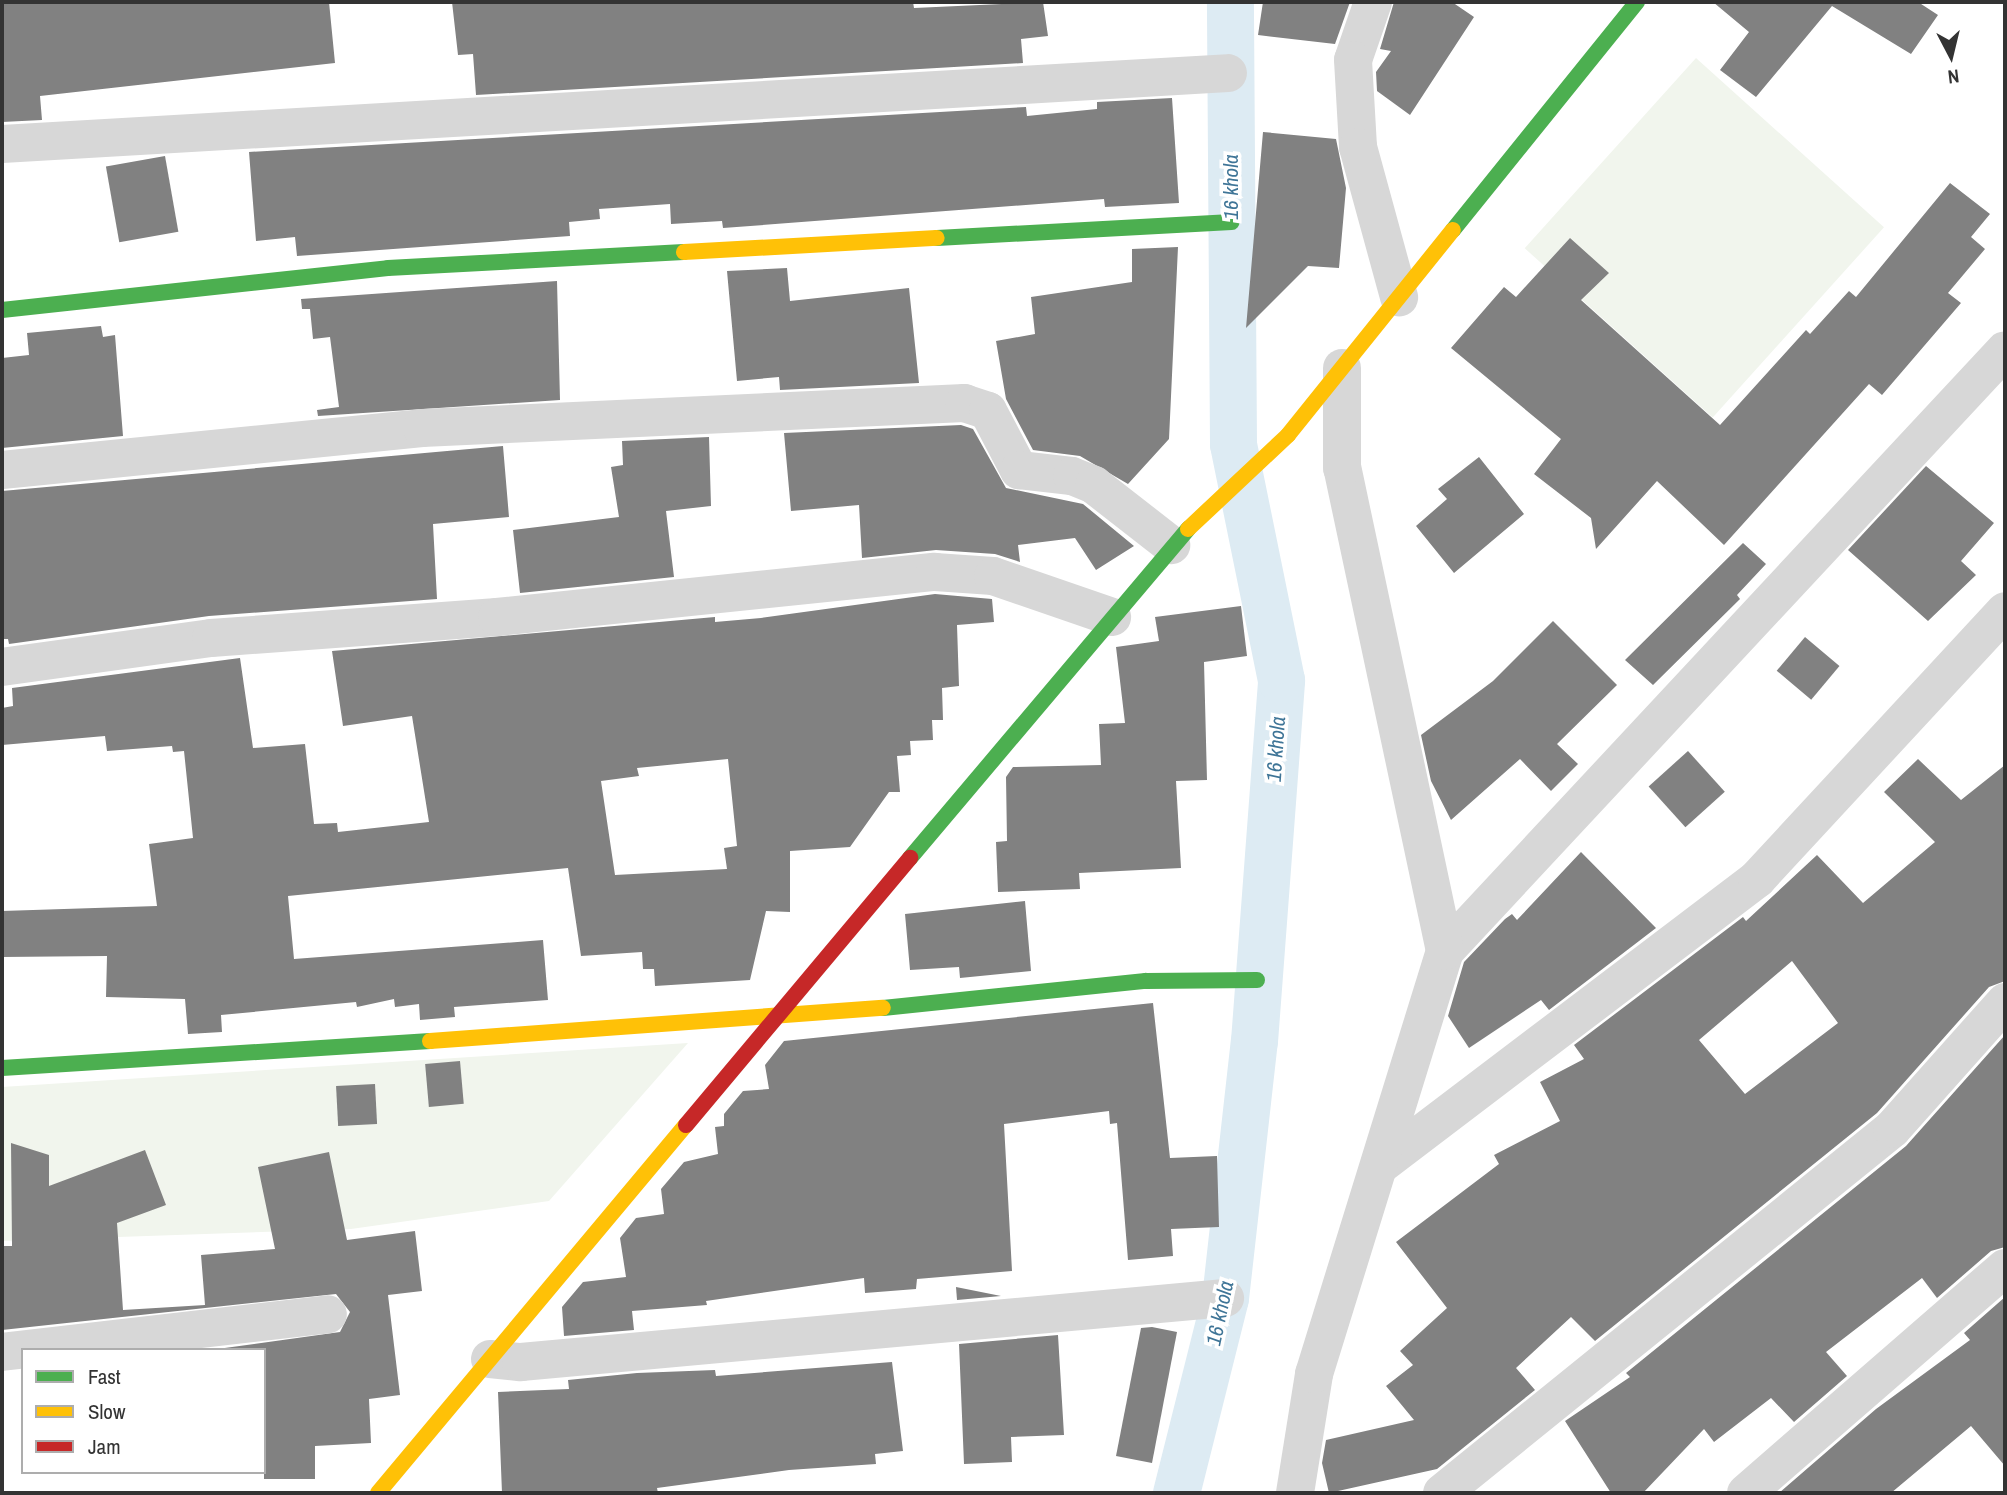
<!DOCTYPE html>
<html>
<head>
<meta charset="utf-8">
<style>
  body { margin:0 }
  #map { position:relative; width:2007px; height:1495px; overflow:hidden; background:#fff; font-family:"Archivo Narrow",sans-serif }
  div>[style] { position:absolute }
  [style*='--x'] { left:calc(var(--x)*1px); top:calc(var(--y)*1px); width:calc(var(--w)*1px); rotate:calc(var(--a)*1deg) }
  .green>* { inset:0; background:#f1f5ed; transform-origin:0 0 }
  .canal>* { height:47px; margin:-23.5px; padding:0 23.5px; transform-origin:23.5px; border-radius:23.5px; background:#ddebf3 }
  .building>* { inset:0; background:#818181; transform-origin:0 0 }
  .street>* { height:38px; margin:-19px; padding:0 19px; transform-origin:19px; border-radius:19px; background:#d7d7d7 }
  .fast>* { height:16px; margin:-8px; padding:0 8px; transform-origin:8px; border-radius:8px; background:#4caf50 }
  .slow>* { height:16px; margin:-8px; padding:0 8px; transform-origin:8px; border-radius:8px; background:#ffc107 }
  .jam>* { height:16px; margin:-8px; padding:0 8px; transform-origin:8px; border-radius:8px; background:#c62828 }
  span { translate:-50% -50%; white-space:nowrap; text-align:center; line-height:1.15; -webkit-text-stroke:7px #fff; paint-order:stroke }
  .water-label { font-size:21px; color:#3f7597; font-style:italic }
  .frame { position:absolute; inset:0; border:4px solid #333; pointer-events:none }
  .legend { position:absolute; left:21px; top:1348px; width:245px; height:126px; box-sizing:border-box; background:#fff; border:2px solid #adadad; margin:0; padding:9px 12px; list-style:none; font-size:21px; color:#333 }
  .legend li { display:flex; align-items:center; gap:14px; height:35px }
  .legend b { width:35px; border:2px solid #adadad }
  .north { position:absolute; left:1916px; top:21px; width:70px; height:70px; -webkit-text-stroke:5px #fff; paint-order:stroke; rotate:173deg; font-size:19px; font-weight:700; line-height:28px; text-align:center; color:#333 }
  .north::after { content:''; display:block; margin:auto; width:24px; height:32px; background:#333; clip-path:polygon(50% 0,100% 100%,50% 72%,0 100%) }
</style>
</head>
<body>
<div id="map">
  <div class="green">
    <div style="left:1696px;top:58px;width:253px;height:256px;rotate:42deg"></div>
    <div style="clip-path:polygon(688px 1043px,549px 1201px,351px 1229px,2px 1241px,2px 1087px)"></div>
  </div>
  <div class="canal">
    <div style="--x:1176;--y:1493;--w:201;--a:-75.9"></div>
    <div style="--x:1225;--y:1298;--w:259;--a:-83.6"></div>
    <div style="--x:1254;--y:1041;--w:362;--a:-85.7"></div>
    <div style="--x:1281;--y:680;--w:241;--a:-101.5"></div>
    <div style="--x:1233;--y:444;--w:442;--a:-90.4"></div>
  </div>
  <div class="building">
    <div style="clip-path:polygon(2px 2px,329px 2px,335px 63px,40px 96px,42px 120px,2px 122px)"></div>
    <div style="clip-path:polygon(452px 2px,913px 2px,914px 8px,1043px 2px,1048px 36px,1021px 39px,1023px 63px,476px 95px,473px 54px,458px 55px)"></div>
    <div style="clip-path:polygon(1263px 2px,1350px 2px,1335px 44px,1258px 35px)"></div>
    <div style="clip-path:polygon(1394px 2px,1452px 2px,1474px 17px,1410px 115px,1377px 91px,1376px 72px,1391px 51px,1380px 49px)"></div>
    <div style="clip-path:polygon(1713px 2px,1918px 2px,1938px 15px,1911px 54px,1832px 6px,1756px 97px,1720px 70px,1749px 32px)"></div>
    <div style="clip-path:polygon(1172px 98px,1179px 203px,1105px 207px,1104px 199px,723px 228px,722px 221px,671px 224px,670px 204px,599px 209px,600px 219px,569px 222px,570px 236px,297px 256px,295px 237px,256px 241px,249px 152px,1026px 107px,1027px 116px,1097px 109px,1097px 102px)"></div>
    <div style="clip-path:polygon(1263px 132px,1336px 139px,1346px 188px,1339px 268px,1308px 266px,1246px 328px)"></div>
    <div style="left:165px;top:156px;width:77px;height:60px;rotate:80deg"></div>
    <div style="clip-path:polygon(1950px 183px,1990px 214px,1971px 237px,1985px 249px,1948px 293px,1961px 303px,1882px 395px,1869px 384px,1724px 545px,1657px 481px,1596px 549px,1591px 518px,1534px 474px,1561px 439px,1451px 348px,1504px 287px,1516px 297px,1570px 238px,1609px 273px,1581px 300px,1720px 425px,1806px 330px,1810px 334px,1849px 291px,1856px 297px)"></div>
    <div style="clip-path:polygon(1178px 247px,1169px 439px,1128px 484px,1080px 456px,1033px 450px,1006px 399px,996px 341px,1035px 334px,1031px 297px,1132px 282px,1132px 249px)"></div>
    <div style="clip-path:polygon(787px 268px,790px 301px,909px 288px,919px 383px,780px 390px,779px 377px,737px 381px,727px 271px)"></div>
    <div style="clip-path:polygon(557px 281px,560px 400px,318px 416px,317px 410px,339px 407px,330px 337px,313px 339px,310px 309px,302px 309px,301px 299px)"></div>
    <div style="clip-path:polygon(101px 326px,103px 337px,115px 335px,123px 436px,2px 448px,2px 358px,29px 355px,27px 333px)"></div>
    <div style="clip-path:polygon(961px 425px,973px 429px,1006px 488px,1083px 504px,1134px 546px,1096px 570px,1075px 538px,1018px 545px,1020px 562px,995px 554px,936px 550px,862px 558px,859px 505px,791px 511px,784px 433px)"></div>
    <div style="clip-path:polygon(709px 437px,711px 506px,666px 511px,674px 577px,520px 593px,513px 530px,619px 517px,611px 467px,623px 465px,622px 441px)"></div>
    <div style="clip-path:polygon(503px 446px,509px 517px,433px 524px,437px 599px,209px 616px,9px 644px,8px 639px,2px 639px,2px 491px)"></div>
    <div style="clip-path:polygon(1479px 457px,1524px 514px,1454px 573px,1416px 526px,1447px 499px,1438px 489px)"></div>
    <div style="clip-path:polygon(1926px 466px,1994px 523px,1961px 561px,1976px 575px,1928px 621px,1848px 550px)"></div>
    <div style="clip-path:polygon(1743px 543px,1766px 564px,1737px 595px,1740px 599px,1653px 685px,1625px 660px)"></div>
    <div style="clip-path:polygon(evenodd,935px 594px,992px 599px,994px 622px,957px 625px,959px 686px,942px 688px,943px 720px,932px 720px,933px 740px,910px 741px,911px 755px,897px 756px,900px 792px,889px 792px,850px 847px,790px 851px,790px 912px,766px 911px,750px 980px,655px 986px,654px 969px,643px 969px,642px 952px,581px 956px,568px 868px,288px 896px,294px 959px,543px 940px,548px 1000px,454px 1007px,455px 1017px,420px 1020px,419px 1004px,395px 1007px,394px 999px,357px 1007px,356px 1002px,221px 1015px,222px 1032px,188px 1034px,185px 999px,106px 997px,107px 956px,2px 957px,2px 911px,157px 906px,149px 844px,193px 838px,184px 751px,173px 752px,172px 746px,107px 751px,105px 736px,2px 745px,2px 708px,13px 706px,12px 688px,240px 658px,253px 748px,305px 744px,314px 824px,337px 823px,338px 832px,429px 822px,412px 716px,343px 726px,332px 651px,715px 617px,715px 622px,761px 618px,935px 594px,728px 759px,737px 846px,724px 848px,727px 869px,615px 875px,601px 781px,639px 776px,637px 768px,728px 759px)"></div>
    <div style="clip-path:polygon(1241px 606px,1247px 656px,1204px 662px,1207px 780px,1176px 781px,1181px 868px,1079px 873px,1080px 889px,998px 892px,996px 842px,1007px 841px,1006px 777px,1013px 767px,1101px 765px,1099px 724px,1125px 723px,1116px 647px,1159px 641px,1155px 617px)"></div>
    <div style="clip-path:polygon(1553px 621px,1617px 685px,1557px 744px,1578px 764px,1551px 791px,1520px 759px,1451px 820px,1431px 781px,1421px 735px,1493px 681px)"></div>
    <div style="left:1805px;top:637px;width:45px;height:44px;rotate:40deg"></div>
    <div style="left:1688px;top:751px;width:55px;height:53px;rotate:48deg"></div>
    <div style="clip-path:polygon(evenodd,1918px 759px,1961px 800px,2005px 765px,2005px 981px,1989px 987px,1877px 1113px,1595px 1341px,1571px 1317px,1516px 1368px,1535px 1390px,1437px 1469px,1329px 1493px,1322px 1463px,1326px 1440px,1414px 1420px,1386px 1386px,1413px 1365px,1400px 1351px,1447px 1308px,1396px 1242px,1499px 1164px,1494px 1155px,1560px 1121px,1540px 1082px,1584px 1059px,1574px 1045px,1743px 917px,1746px 921px,1817px 855px,1863px 903px,1935px 842px,1884px 792px,1918px 759px,1792px 961px,1838px 1023px,1745px 1094px,1699px 1040px,1792px 961px)"></div>
    <div style="clip-path:polygon(1581px 852px,1656px 928px,1549px 1010px,1541px 1000px,1469px 1048px,1448px 1016px,1464px 962px,1505px 919px,1512px 914px,1517px 920px)"></div>
    <div style="clip-path:polygon(1025px 901px,1031px 971px,960px 978px,959px 967px,910px 970px,905px 914px)"></div>
    <div style="clip-path:polygon(1153px 1003px,1170px 1158px,1217px 1156px,1219px 1227px,1171px 1229px,1173px 1256px,1128px 1260px,1117px 1123px,1110px 1124px,1109px 1111px,1004px 1124px,1012px 1271px,917px 1279px,916px 1289px,865px 1293px,864px 1278px,706px 1301px,707px 1305px,632px 1311px,634px 1330px,564px 1336px,562px 1307px,583px 1282px,626px 1277px,620px 1238px,636px 1218px,664px 1214px,661px 1189px,684px 1162px,718px 1154px,715px 1127px,724px 1126px,724px 1114px,743px 1091px,769px 1089px,765px 1065px,784px 1041px)"></div>
    <div style="clip-path:polygon(2005px 1035px,2005px 1247px,1991px 1251px,1937px 1298px,1922px 1278px,1826px 1352px,1847px 1376px,1794px 1422px,1771px 1398px,1714px 1442px,1704px 1429px,1643px 1493px,1611px 1493px,1565px 1421px,1630px 1377px,1626px 1373px,1906px 1146px)"></div>
    <div style="left:460px;top:1061px;width:43px;height:35px;rotate:85deg"></div>
    <div style="left:375px;top:1084px;width:40px;height:39px;rotate:87deg"></div>
    <div style="clip-path:polygon(11px 1143px,49px 1155px,49px 1186px,145px 1150px,166px 1205px,117px 1223px,123px 1310px,205px 1305px,201px 1255px,275px 1249px,258px 1167px,329px 1152px,347px 1240px,415px 1231px,422px 1291px,388px 1295px,400px 1395px,369px 1399px,371px 1443px,315px 1446px,315px 1479px,264px 1479px,264px 1350px,210px 1350px,340px 1332px,350px 1312px,336px 1294px,2px 1330px,2px 1246px,12px 1246px)"></div>
    <div style="clip-path:polygon(956px 1287px,1001px 1296px,957px 1300px)"></div>
    <div style="clip-path:polygon(2005px 1297px,2005px 1466px,1971px 1426px,1891px 1493px,1779px 1493px,1876px 1409px,1970px 1340px,1964px 1333px)"></div>
    <div style="clip-path:polygon(1152px 1327px,1177px 1332px,1152px 1463px,1116px 1456px,1141px 1328px)"></div>
    <div style="clip-path:polygon(1058px 1335px,1064px 1435px,1011px 1437px,1012px 1462px,964px 1464px,959px 1344px)"></div>
    <div style="clip-path:polygon(892px 1362px,903px 1451px,875px 1454px,876px 1464px,789px 1470px,657px 1488px,658px 1493px,502px 1493px,498px 1392px,569px 1389px,568px 1380px,637px 1373px,715px 1370px,716px 1376px)"></div>
  </div>
  <div class="street">
    <div style="--x:1373;--y:2;--w:61;--a:109"></div>
    <div style="--x:1353;--y:60;--w:87;--a:86.7"></div>
    <div style="--x:1358;--y:147;--w:156;--a:74.7"></div>
    <div style="--x:2;--y:144;--w:1228;--a:-3.31"></div>
    <div style="--x:2;--y:470;--w:422;--a:-5.7"></div>
    <div style="--x:422;--y:428;--w:543;--a:-2.64"></div>
    <div style="--x:964;--y:403;--w:25;--a:18"></div>
    <div style="--x:988;--y:411;--w:67;--a:62.3"></div>
    <div style="--x:1019;--y:470;--w:53;--a:6.5"></div>
    <div style="--x:1072;--y:476;--w:24;--a:22"></div>
    <div style="--x:1094;--y:485;--w:98;--a:37.9"></div>
    <div style="--x:2;--y:667;--w:211;--a:-7.9"></div>
    <div style="--x:211;--y:638;--w:287;--a:-4.2"></div>
    <div style="--x:497;--y:617;--w:440;--a:-5.9"></div>
    <div style="--x:935;--y:572;--w:58;--a:3.9"></div>
    <div style="--x:993;--y:576;--w:126;--a:19"></div>
    <div style="--x:1445;--y:951;--w:821;--a:-47.02"></div>
    <div style="--x:1383;--y:1163;--w:470;--a:-37.2"></div>
    <div style="--x:1757;--y:879;--w:365;--a:-47.2"></div>
    <div style="--x:2;--y:1352;--w:328;--a:-6.6"></div>
    <div style="--x:490;--y:1359;--w:31;--a:6"></div>
    <div style="--x:521;--y:1362;--w:707;--a:-5.19"></div>
    <div style="--x:1295;--y:1493;--w:121;--a:-80.9"></div>
    <div style="--x:1314;--y:1374;--w:443;--a:-72.8"></div>
    <div style="--x:1445;--y:951;--w:494;--a:-102"></div>
    <div style="--x:1342;--y:468;--w:100;--a:-90"></div>
    <div style="--x:1442;--y:1493;--w:579;--a:-38.97"></div>
    <div style="--x:1892;--y:1129;--w:170;--a:-48.3"></div>
    <div style="--x:1746;--y:1493;--w:343;--a:-41"></div>
  </div>
  <div class="fast">
    <div style="--x:1453;--y:230;--w:293;--a:-51.1"></div>
    <div style="--x:937;--y:238;--w:295;--a:-3.1"></div>
    <div style="--x:2;--y:310;--w:388;--a:-6.2"></div>
    <div style="--x:388;--y:268;--w:296;--a:-3.1"></div>
    <div style="--x:910;--y:858;--w:431;--a:-49.8"></div>
    <div style="--x:883;--y:1008;--w:264;--a:-5.9"></div>
    <div style="--x:1146;--y:981;--w:111;--a:-0.5"></div>
    <div style="--x:2;--y:1068;--w:429;--a:-3.6"></div>
  </div>
  <div class="slow">
    <div style="--x:684;--y:252;--w:253;--a:-3.2"></div>
    <div style="--x:1188;--y:529;--w:137;--a:-43.2"></div>
    <div style="--x:1288;--y:435;--w:263;--a:-51.2"></div>
    <div style="--x:430;--y:1041;--w:454;--a:-4.2"></div>
    <div style="--x:378;--y:1493;--w:480;--a:-50.1"></div>
  </div>
  <div class="jam">
    <div style="--x:686;--y:1125;--w:349;--a:-50"></div>
  </div>
  <div class="water-label">
    <span style="left:1231px;top:187px;rotate:-90deg">16 khola</span>
    <span style="left:1276px;top:749px;rotate:-86deg">16 khola</span>
    <span style="left:1220px;top:1313px;rotate:-78deg">16 khola</span>
  </div>
  <div class="frame"></div>
  <ul class="legend">
  <li><b style="height:9px;background:#4caf50"></b>Fast</li>
  <li><b style="height:9px;background:#ffc107"></b>Slow</li>
  <li><b style="height:9px;background:#c62828"></b>Jam</li>
  </ul>
  <div class="north">N</div>
</div>
</body>
</html>
